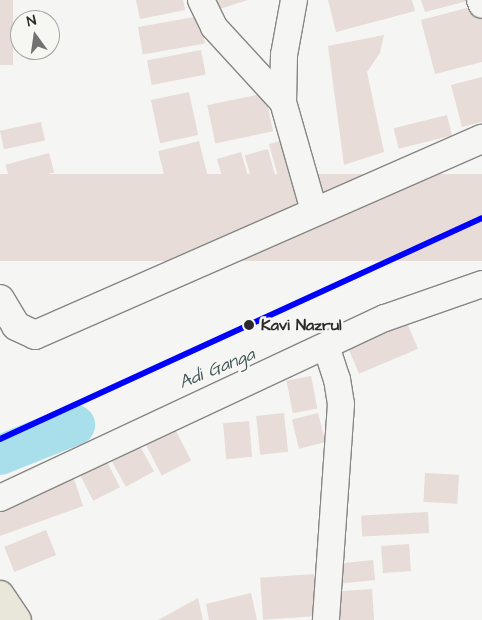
<!DOCTYPE html>
<html>
<head>
<meta charset="utf-8">
<style>
  body { margin:0 }
  #map { position:relative; width:482px; height:620px; overflow:hidden; background:#f5f5f3; font-family:"Architects Daughter",sans-serif }
  div>[style] { position:absolute }
  [style*='--x'] { left:calc(var(--x)*1px); top:calc(var(--y)*1px); width:calc(var(--w)*1px); rotate:calc(var(--a)*1deg) }
  .river>* { height:40px; margin:-20px; padding:0 20px; transform-origin:20px; border-radius:20px; background:#a9dfeb }
  .building>* { inset:0; background:#e7dcd7; transform-origin:0 0 }
  .roads { filter:drop-shadow(1px 0 #868685) drop-shadow(-1px 0 #868685) drop-shadow(0 1px #868685) drop-shadow(0 -1px #868685) }
  .minor>* { height:26px; margin:-13px; padding:0 13px; transform-origin:13px; border-radius:13px; background:#f5f5f3 }
  .tertiary>* { height:28px; margin:-14px; padding:0 14px; transform-origin:14px; border-radius:14px; background:#f5f5f3 }
  .primary>* { height:28px; margin:-14px; padding:0 14px; transform-origin:14px; border-radius:14px; background:#e9e6da }
  .metro-1>* { height:6px; margin:-3px; padding:0 3px; transform-origin:3px; border-radius:3px; background:#00f }
  .dots>* { width:14px; height:14px; translate:-50% -50%; box-sizing:border-box; border:2px solid #f6f6f2; border-radius:50% }
  span { translate:-50% -50%; white-space:nowrap; text-align:center; line-height:1.15; -webkit-text-stroke:5px #f6f6f2; paint-order:stroke }
  .stop-label { font-size:16px; color:#2b2b2b; font-weight:700 }
  .left { translate:0 -50%; text-align:left }
  .water-label { font-size:18px; color:#42565a; font-style:italic }
  .north { position:absolute; left:10px; top:10px; width:50px; height:50px; box-sizing:border-box; background:#f6f6f2; border:1px solid #a5a5a2; border-radius:50%; rotate:346deg; font-size:14px; font-weight:700; line-height:20px; text-align:center; color:#2b2b2b }
  .north::after { content:''; display:block; margin:auto; width:18px; height:22px; background:#727271; clip-path:polygon(50% 0,100% 100%,50% 72%,0 100%) }
</style>
</head>
<body>
<div id="map">
  <div class="river">
    <div style="--x:0;--y:455;--w:81;--a:-21.8"></div>
  </div>
  <div class="building">
    <div style="left:0;top:0;width:13px;height:65px"></div>
    <div style="clip-path:polygon(136px 0,183px 0,185px 10px,140px 19px)"></div>
    <div style="clip-path:polygon(210px 0,248px 0,213px 11px)"></div>
    <div style="clip-path:polygon(328px 0,412px 0,415px 11px,336px 32px)"></div>
    <div style="clip-path:polygon(421px 0,467px 0,467px 1px,425px 12px)"></div>
    <div style="clip-path:polygon(478px 5px,482px 19px,482px 62px,435px 74px,421px 20px)"></div>
    <div style="left:200px;top:16px;width:28px;height:63px;rotate:80deg"></div>
    <div style="clip-path:polygon(384px 35px,380px 53px,367px 72px,384px 152px,344px 165px,328px 46px)"></div>
    <div style="left:201px;top:50px;width:25px;height:55px;rotate:79deg"></div>
    <div style="clip-path:polygon(482px 77px,482px 122px,462px 127px,451px 85px)"></div>
    <div style="left:189px;top:92px;width:44px;height:39px;rotate:78deg"></div>
    <div style="left:265px;top:93px;width:39px;height:59px;rotate:78deg"></div>
    <div style="left:447px;top:115px;width:21px;height:55px;rotate:76deg"></div>
    <div style="left:41px;top:122px;width:19px;height:42px;rotate:78deg"></div>
    <div style="left:291px;top:138px;width:63px;height:23px;rotate:74deg"></div>
    <div style="left:199px;top:141px;width:36px;height:42px;rotate:76deg"></div>
    <div style="left:268px;top:149px;width:58px;height:24px;rotate:75deg"></div>
    <div style="left:241px;top:152px;width:63px;height:25px;rotate:74deg"></div>
    <div style="left:49px;top:153px;width:20px;height:45px;rotate:75deg"></div>
    <div style="left:482px;top:174px;width:87px;height:529px;rotate:90deg"></div>
    <div style="left:54px;top:177px;width:23px;height:38px;rotate:72deg"></div>
    <div style="left:211px;top:187px;width:53px;height:39px;rotate:75deg"></div>
    <div style="clip-path:polygon(12px 188px,26px 215px,8px 224px,0 208px,0 194px)"></div>
    <div style="left:407px;top:323px;width:28px;height:64px;rotate:67deg"></div>
    <div style="left:311px;top:376px;width:33px;height:25px;rotate:79deg"></div>
    <div style="left:284px;top:413px;width:39px;height:28px;rotate:84deg"></div>
    <div style="left:318px;top:413px;width:30px;height:27px;rotate:76deg"></div>
    <div style="left:249px;top:421px;width:36px;height:26px;rotate:85deg"></div>
    <div style="left:172px;top:423px;width:42px;height:33px;rotate:63deg"></div>
    <div style="left:136px;top:439px;width:37px;height:32px;rotate:61deg"></div>
    <div style="left:104px;top:456px;width:35px;height:30px;rotate:63deg"></div>
    <div style="left:425px;top:473px;width:34px;height:29px;rotate:3deg"></div>
    <div style="clip-path:polygon(73px 476px,83px 506px,0 536px,0 502px)"></div>
    <div style="left:428px;top:512px;width:21px;height:67px;rotate:87deg"></div>
    <div style="left:46px;top:530px;width:27px;height:45px;rotate:68deg"></div>
    <div style="left:409px;top:544px;width:27px;height:28px;rotate:86deg"></div>
    <div style="left:373px;top:560px;width:20px;height:41px;rotate:84deg"></div>
    <div style="left:314px;top:574px;width:42px;height:54px;rotate:86deg"></div>
    <div style="left:372px;top:589px;width:31px;height:42px;rotate:86deg"></div>
    <div style="clip-path:polygon(251px 593px,257px 620px,209px 620px,206px 604px)"></div>
    <div style="clip-path:polygon(198px 598px,203px 620px,158px 620px)"></div>
  </div>
  <div class="roads">
    <div class="minor">
      <div style="--x:201;--y:0;--w:30;--a:64"></div>
      <div style="--x:214;--y:27;--w:102;--a:47.4"></div>
      <div style="--x:294;--y:0;--w:56;--a:100.3"></div>
      <div style="--x:284;--y:55;--w:47;--a:91.2"></div>
      <div style="--x:283;--y:102;--w:113;--a:74.1"></div>
      <div style="--x:480;--y:0;--w:5;--a:68"></div>
      <div style="--x:326;--y:346;--w:35;--a:72"></div>
      <div style="--x:337;--y:379;--w:25;--a:81"></div>
      <div style="--x:341;--y:404;--w:217;--a:94"></div>
      <div style="--x:0;--y:498;--w:425;--a:-25.1"></div>
      <div style="--x:385;--y:318;--w:103;--a:-19.3"></div>
    </div>
    <div class="tertiary">
      <div style="--x:0;--y:299;--w:31;--a:59"></div>
      <div style="--x:16;--y:326;--w:21;--a:25"></div>
      <div style="--x:35;--y:335;--w:488;--a:-23.7"></div>
    </div>
    <div class="primary">
      <div style="--x:0;--y:595;--w:30;--a:56"></div>
    </div>
  </div>
  <div class="metro-1">
    <div style="--x:0;--y:439;--w:530;--a:-24.63"></div>
  </div>
  <div class="dots">
    <div style="left:249px;top:325px;background:#2b2b2b"></div>
  </div>
  <div class="stop-label">
    <span class="left" style="left:261px;top:325px">Kavi Nazrul</span>
  </div>
  <div class="water-label">
    <span style="left:217px;top:369px;rotate:-22deg">Adi Ganga</span>
  </div>
  <div class="north">N</div>
</div>
</body>
</html>
